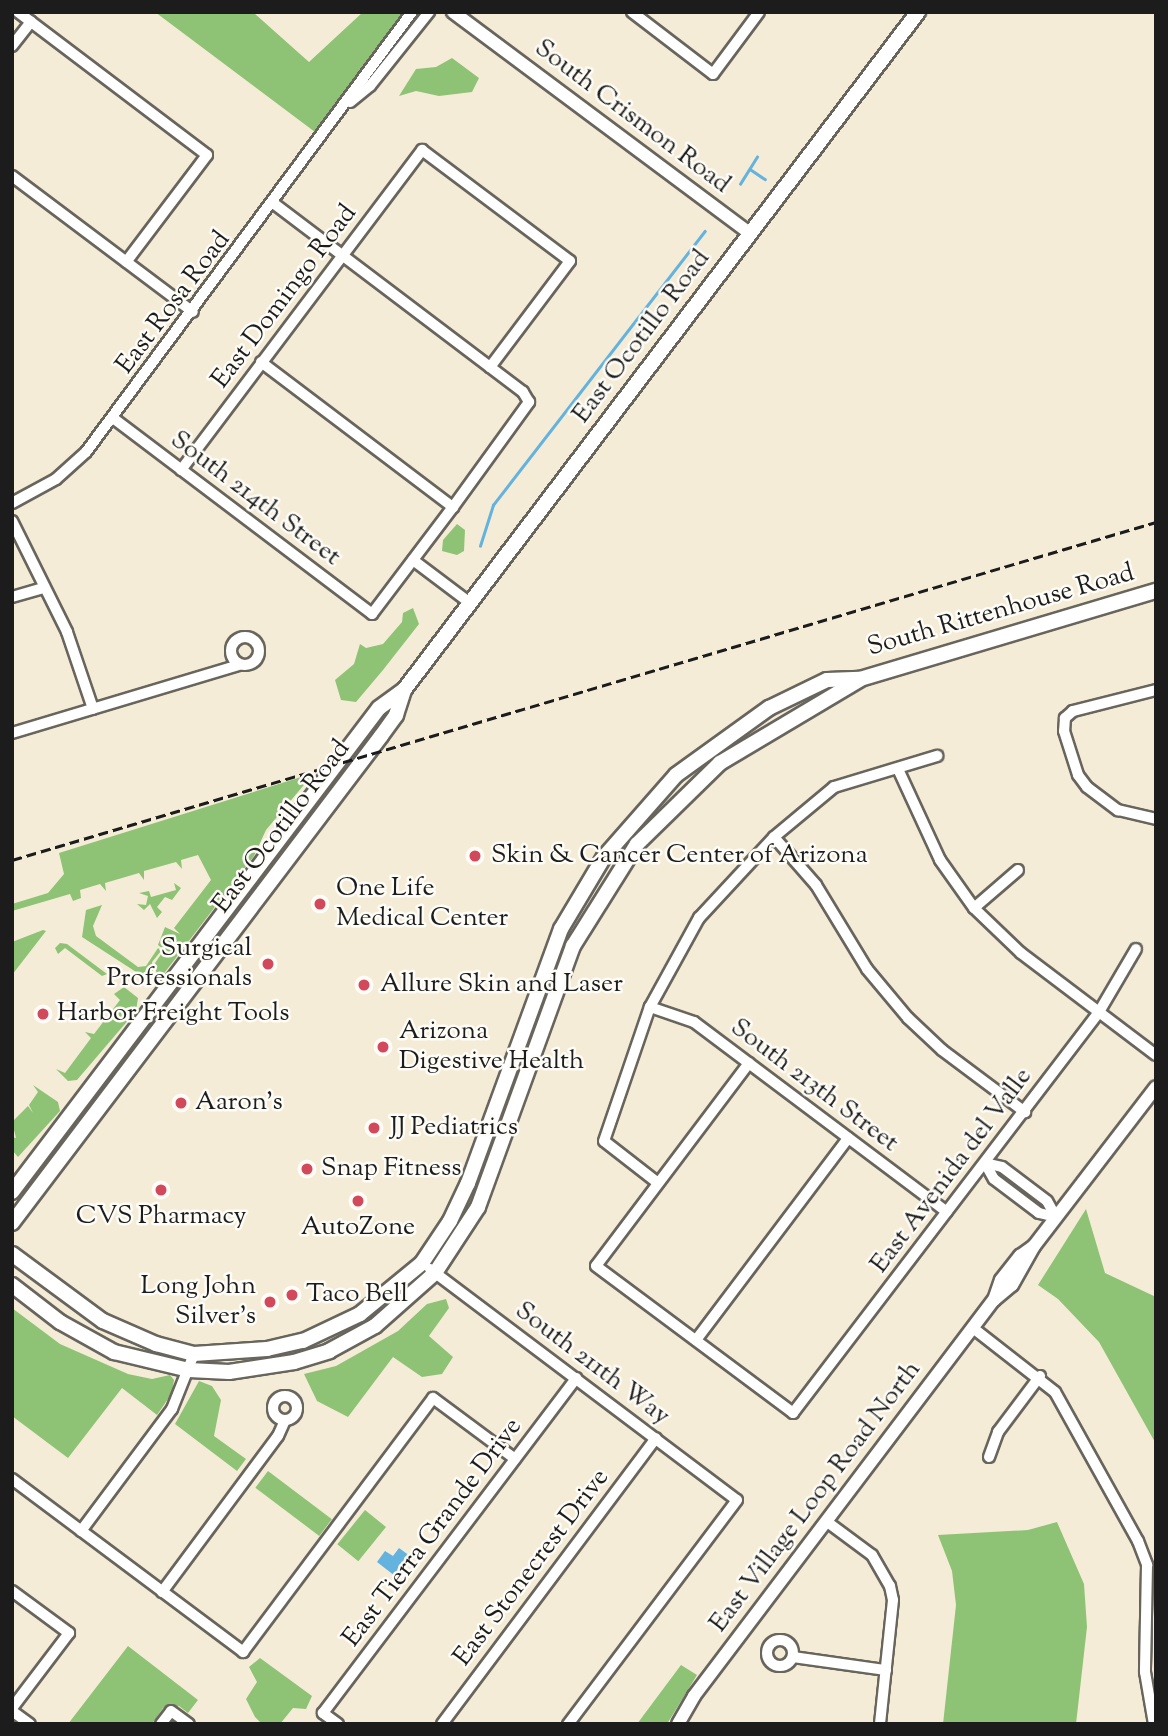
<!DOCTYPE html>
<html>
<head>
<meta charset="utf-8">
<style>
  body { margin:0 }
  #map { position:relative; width:1168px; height:1736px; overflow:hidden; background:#f5ecd7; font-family:"Sorts Mill Goudy",serif }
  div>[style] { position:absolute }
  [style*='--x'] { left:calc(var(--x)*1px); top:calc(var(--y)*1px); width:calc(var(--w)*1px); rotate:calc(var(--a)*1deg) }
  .green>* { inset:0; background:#8ec375; transform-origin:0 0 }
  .water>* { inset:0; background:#64b2de }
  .stream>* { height:2.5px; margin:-1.25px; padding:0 1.25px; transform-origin:1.25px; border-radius:1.25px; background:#64b2de }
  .roads { filter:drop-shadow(2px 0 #68655d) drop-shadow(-2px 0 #68655d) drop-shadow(0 2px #68655d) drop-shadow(0 -2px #68655d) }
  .minor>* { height:10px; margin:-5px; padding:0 5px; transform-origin:5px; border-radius:5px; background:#fff }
  .minor>.ring { margin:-5px; padding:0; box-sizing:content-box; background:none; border:10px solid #fff; border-radius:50% }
  .tertiary>* { height:12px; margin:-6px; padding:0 6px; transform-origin:6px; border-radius:6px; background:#fff }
  .secondary>* { height:14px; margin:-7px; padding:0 7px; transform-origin:7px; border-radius:7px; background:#fff }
  .rail>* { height:2.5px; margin-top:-1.25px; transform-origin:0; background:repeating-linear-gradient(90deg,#1c1c1c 0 10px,transparent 0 15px) }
  .dots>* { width:19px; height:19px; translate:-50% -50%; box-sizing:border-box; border:4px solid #fdfcf7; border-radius:50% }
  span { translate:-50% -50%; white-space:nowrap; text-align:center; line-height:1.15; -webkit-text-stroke:5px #fdfcf7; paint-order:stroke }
  .street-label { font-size:26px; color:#1c1c1c }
  .poi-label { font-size:26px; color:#1c1c1c }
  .left { translate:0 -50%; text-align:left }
  .right { translate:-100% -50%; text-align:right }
  .frame { position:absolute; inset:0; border:14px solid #1c1c1c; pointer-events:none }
</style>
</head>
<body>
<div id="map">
  <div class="green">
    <div style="clip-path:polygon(155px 12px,253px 12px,309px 62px,363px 12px,403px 12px,315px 132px)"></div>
    <div style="clip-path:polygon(452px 58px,479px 78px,472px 92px,439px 96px,416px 91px,399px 96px,416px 69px,436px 67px)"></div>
    <div style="clip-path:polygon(457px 524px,465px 530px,464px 551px,457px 555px,442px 551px,443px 540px)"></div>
    <div style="clip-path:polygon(413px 608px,419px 624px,383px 670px,356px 702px,341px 700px,335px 680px,354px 664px,360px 644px,366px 648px,383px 644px,402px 622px,403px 613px)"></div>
    <div style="clip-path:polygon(314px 773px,266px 830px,254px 856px,162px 976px,157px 977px,155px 963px,164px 950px,158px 945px,165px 927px,180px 934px,174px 928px,211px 880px,198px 855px,181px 860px,182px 869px,176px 862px,144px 871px,144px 880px,139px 873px,105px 883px,106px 891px,100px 884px,80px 890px,81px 898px,73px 901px,70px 894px,12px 911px,12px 904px,48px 893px,64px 874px,59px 853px)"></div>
    <div style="clip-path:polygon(174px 883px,181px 888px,172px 900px,165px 897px,157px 907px,162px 912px,157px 918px,150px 904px,144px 910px,137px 904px,146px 905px,148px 896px,139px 893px,149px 891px,151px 897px,176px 890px)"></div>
    <div style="clip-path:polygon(102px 905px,93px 926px,96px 936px,138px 967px,146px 966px,158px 948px,161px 951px,152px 962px,154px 977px,150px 981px,82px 937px,86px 910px)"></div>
    <div style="clip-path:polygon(43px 930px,46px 931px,12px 975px,12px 942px)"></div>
    <div style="clip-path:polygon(60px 943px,67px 944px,107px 974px,102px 976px,65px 948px,58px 954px,55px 948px)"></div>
    <div style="clip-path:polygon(124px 987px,138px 998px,136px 1011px,77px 1080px,68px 1081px,56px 1069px,65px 1073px,91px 1038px,85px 1032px,94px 1034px,120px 1000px,114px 994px)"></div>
    <div style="clip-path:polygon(33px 1085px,58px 1102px,60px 1111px,18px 1157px,12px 1150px,12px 1137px,16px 1138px,12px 1122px,28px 1106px,33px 1113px,29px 1105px,38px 1092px)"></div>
    <div style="clip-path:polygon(1086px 1209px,1105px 1273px,1156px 1297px,1156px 1444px,1099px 1342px,1058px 1299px,1038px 1285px)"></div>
    <div style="clip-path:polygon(446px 1299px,449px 1308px,429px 1336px,453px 1357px,442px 1374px,422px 1377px,393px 1357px,348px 1417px,317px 1401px,304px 1374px,336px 1366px,398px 1331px,427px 1304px)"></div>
    <div style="clip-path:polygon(12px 1308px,60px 1344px,128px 1374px,152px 1379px,170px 1375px,174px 1380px,172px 1393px,157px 1415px,122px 1388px,68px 1458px,12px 1416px)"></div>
    <div style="clip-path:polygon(199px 1381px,212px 1386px,221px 1400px,214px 1436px,246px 1459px,237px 1471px,175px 1424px)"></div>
    <div style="left:268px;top:1471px;width:80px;height:21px;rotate:37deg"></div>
    <div style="left:365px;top:1510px;width:27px;height:44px;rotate:39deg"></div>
    <div style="clip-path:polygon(1057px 1522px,1084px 1584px,1087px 1627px,1076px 1724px,943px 1724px,956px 1605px,952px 1571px,938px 1535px,1028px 1530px)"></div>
    <div style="clip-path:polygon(128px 1646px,198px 1700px,188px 1713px,179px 1706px,163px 1708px,152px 1724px,68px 1724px)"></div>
    <div style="clip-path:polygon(260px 1658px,312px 1696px,306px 1709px,293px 1708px,280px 1724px,262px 1724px,255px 1717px,246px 1699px,257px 1682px,249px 1667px)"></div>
    <div style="clip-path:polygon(681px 1665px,697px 1675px,667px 1724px,637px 1724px)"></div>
  </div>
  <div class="water">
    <div style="clip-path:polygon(399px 1548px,410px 1556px,395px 1576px,377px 1562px,385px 1551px,393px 1556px)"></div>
  </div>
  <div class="stream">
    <div style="--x:750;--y:169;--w:18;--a:34"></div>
    <div style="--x:740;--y:184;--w:32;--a:-58"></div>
    <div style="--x:480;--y:546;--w:43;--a:-72.4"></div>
    <div style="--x:493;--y:505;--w:346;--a:-52.3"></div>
  </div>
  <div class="roads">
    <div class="minor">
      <div style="--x:18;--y:12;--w:237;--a:37.1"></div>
      <div style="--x:207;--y:155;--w:134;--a:127.1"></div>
      <div style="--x:632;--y:12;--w:102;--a:37.4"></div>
      <div style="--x:713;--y:74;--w:77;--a:-53.4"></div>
      <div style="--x:12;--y:46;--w:31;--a:-52"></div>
      <div style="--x:350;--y:102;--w:26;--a:-39"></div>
      <div style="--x:370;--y:86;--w:95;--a:-51.4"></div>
      <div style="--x:12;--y:176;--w:226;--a:36.9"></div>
      <div style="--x:261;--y:362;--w:241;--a:37.1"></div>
      <div style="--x:113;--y:418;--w:325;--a:37.1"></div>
      <div style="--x:372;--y:614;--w:134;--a:-52.9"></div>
      <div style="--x:453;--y:507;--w:130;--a:-54.1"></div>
      <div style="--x:529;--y:402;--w:12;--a:-121"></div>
      <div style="--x:523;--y:392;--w:312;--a:-142.9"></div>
      <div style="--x:181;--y:470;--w:401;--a:-53"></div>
      <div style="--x:422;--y:150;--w:185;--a:36.9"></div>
      <div style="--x:570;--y:261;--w:133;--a:127"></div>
      <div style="--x:12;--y:503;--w:50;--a:-28.6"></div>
      <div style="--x:56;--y:479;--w:40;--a:-42"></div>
      <div style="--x:86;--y:452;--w:548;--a:-53.46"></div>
      <div style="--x:12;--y:521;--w:124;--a:63.6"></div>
      <div style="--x:67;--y:632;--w:81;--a:71.3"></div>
      <div style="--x:413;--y:560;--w:71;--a:37"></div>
      <div style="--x:12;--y:597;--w:33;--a:-16"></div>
      <div class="ring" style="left:231px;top:637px;width:18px;height:18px"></div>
      <div style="--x:1156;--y:690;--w:86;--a:165.8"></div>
      <div style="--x:1073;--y:711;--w:11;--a:139"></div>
      <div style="--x:1065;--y:718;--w:13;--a:94"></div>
      <div style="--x:1064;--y:731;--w:46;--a:72.3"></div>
      <div style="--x:1078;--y:775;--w:15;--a:53"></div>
      <div style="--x:1087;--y:787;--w:39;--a:37"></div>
      <div style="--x:1118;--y:810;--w:39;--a:13"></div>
      <div style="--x:12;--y:733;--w:236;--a:-16.7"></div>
      <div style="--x:898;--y:769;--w:100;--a:65.2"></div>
      <div style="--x:940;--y:860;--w:59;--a:54.7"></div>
      <div style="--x:974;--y:908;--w:65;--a:43.8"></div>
      <div style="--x:1021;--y:953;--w:169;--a:37.1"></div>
      <div style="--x:774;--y:837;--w:64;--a:48.8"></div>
      <div style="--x:816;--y:885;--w:98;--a:58.7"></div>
      <div style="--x:867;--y:969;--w:64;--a:50.1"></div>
      <div style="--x:908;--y:1018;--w:47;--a:43.3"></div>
      <div style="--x:942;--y:1050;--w:104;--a:36.8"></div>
      <div style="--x:974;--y:908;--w:58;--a:-40.8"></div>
      <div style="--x:650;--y:1007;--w:46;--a:18.8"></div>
      <div style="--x:694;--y:1022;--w:316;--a:36.9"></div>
      <div style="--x:749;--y:1063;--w:254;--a:127"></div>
      <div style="--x:596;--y:1266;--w:246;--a:36.7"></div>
      <div style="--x:793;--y:1413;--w:504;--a:-52.65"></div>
      <div style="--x:1099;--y:1012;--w:73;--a:-59.6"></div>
      <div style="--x:985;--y:1163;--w:18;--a:61"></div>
      <div style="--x:994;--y:1179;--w:56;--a:37.1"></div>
      <div style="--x:1039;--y:1213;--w:17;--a:13"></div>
      <div style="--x:985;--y:1163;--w:17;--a:13"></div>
      <div style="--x:1002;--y:1167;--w:56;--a:37.1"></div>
      <div style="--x:1047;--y:1201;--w:18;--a:61"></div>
      <div style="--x:658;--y:1183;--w:68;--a:-142.1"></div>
      <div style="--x:604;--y:1141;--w:142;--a:-71.1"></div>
      <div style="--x:650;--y:1007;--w:102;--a:-61.2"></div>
      <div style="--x:699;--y:918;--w:110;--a:-47.2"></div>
      <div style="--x:774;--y:837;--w:78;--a:-39.8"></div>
      <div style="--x:834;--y:787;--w:108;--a:-16.8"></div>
      <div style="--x:430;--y:1269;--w:384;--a:37"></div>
      <div style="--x:737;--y:1500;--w:281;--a:127"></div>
      <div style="--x:973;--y:1328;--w:104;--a:38"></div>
      <div style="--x:1055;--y:1392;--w:171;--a:60.9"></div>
      <div style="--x:1138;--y:1541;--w:26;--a:69"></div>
      <div style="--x:1147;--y:1565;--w:107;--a:91.1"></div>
      <div style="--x:1145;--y:1672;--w:53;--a:80.2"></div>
      <div style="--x:696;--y:1340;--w:253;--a:-53"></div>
      <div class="ring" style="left:273px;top:1396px;width:14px;height:14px"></div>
      <div style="--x:989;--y:1457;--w:27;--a:-70"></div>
      <div style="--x:998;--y:1432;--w:70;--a:-53.1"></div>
      <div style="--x:12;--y:1479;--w:289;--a:36.8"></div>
      <div style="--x:243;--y:1652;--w:317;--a:-53.2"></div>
      <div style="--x:433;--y:1398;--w:102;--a:36.6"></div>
      <div style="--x:826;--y:1521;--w:57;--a:36.5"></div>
      <div style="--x:872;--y:1555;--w:36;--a:60"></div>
      <div style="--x:890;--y:1586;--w:14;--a:78"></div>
      <div style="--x:893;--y:1600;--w:125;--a:96"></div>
      <div style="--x:81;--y:1531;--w:152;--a:-53.3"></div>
      <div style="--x:172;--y:1409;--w:59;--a:-68.2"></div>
      <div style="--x:12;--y:1591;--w:71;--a:36.4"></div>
      <div style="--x:69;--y:1633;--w:94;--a:127.2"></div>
      <div style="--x:162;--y:1592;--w:194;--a:-53.4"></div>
      <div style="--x:278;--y:1436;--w:17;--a:-66"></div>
      <div class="ring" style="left:767px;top:1640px;width:16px;height:16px"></div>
      <div style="--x:793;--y:1657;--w:94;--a:8"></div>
      <div style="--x:12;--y:1711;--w:22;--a:36"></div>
      <div style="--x:161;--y:1724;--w:16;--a:-52"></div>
      <div style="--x:171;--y:1711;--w:22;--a:36"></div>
      <div style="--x:338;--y:1724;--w:19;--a:-144"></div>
      <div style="--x:323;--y:1713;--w:420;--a:-52.9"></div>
      <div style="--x:442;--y:1724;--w:357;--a:-53.2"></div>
    </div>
    <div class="tertiary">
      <div style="--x:453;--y:12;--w:370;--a:36.7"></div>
      <div style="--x:994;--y:1300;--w:21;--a:-71"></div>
      <div style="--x:1001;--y:1280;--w:31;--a:-52"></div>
      <div style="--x:1020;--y:1256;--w:17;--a:-36"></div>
      <div style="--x:1034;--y:1246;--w:200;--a:-52.5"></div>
      <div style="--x:678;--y:1724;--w:32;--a:-60"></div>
      <div style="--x:694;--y:1696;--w:497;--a:-52.9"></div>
      <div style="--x:994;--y:1300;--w:23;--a:-40"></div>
      <div style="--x:1012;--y:1285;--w:45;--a:-60.6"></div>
    </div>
    <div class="secondary">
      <div style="--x:12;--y:1192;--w:607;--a:-52.83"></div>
      <div style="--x:379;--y:708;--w:31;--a:-36"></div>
      <div style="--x:404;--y:690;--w:851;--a:-52.83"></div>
      <div style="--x:12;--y:1223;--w:611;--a:-52.85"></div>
      <div style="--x:381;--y:736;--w:26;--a:-54"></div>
      <div style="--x:396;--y:715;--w:26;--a:-72"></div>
      <div style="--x:12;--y:1254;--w:113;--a:36.4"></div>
      <div style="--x:103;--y:1321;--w:58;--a:23.5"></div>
      <div style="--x:156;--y:1344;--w:39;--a:15"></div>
      <div style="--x:194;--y:1354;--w:73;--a:-3.9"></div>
      <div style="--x:267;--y:1349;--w:37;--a:-13"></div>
      <div style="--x:303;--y:1341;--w:63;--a:-25.3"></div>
      <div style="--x:360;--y:1314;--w:80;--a:-39.4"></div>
      <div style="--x:422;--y:1263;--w:50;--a:-56.3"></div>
      <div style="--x:450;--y:1221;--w:42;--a:-64.7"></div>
      <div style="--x:468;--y:1183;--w:270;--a:-69.9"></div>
      <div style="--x:561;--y:929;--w:84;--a:-59.2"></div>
      <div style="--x:604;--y:857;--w:109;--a:-48.7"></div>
      <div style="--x:676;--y:775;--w:115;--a:-35.8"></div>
      <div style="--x:769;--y:708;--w:64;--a:-25.8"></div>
      <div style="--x:827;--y:680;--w:33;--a:-2"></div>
      <div style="--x:860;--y:679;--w:309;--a:-16.6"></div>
      <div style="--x:12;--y:1285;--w:61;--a:37.6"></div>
      <div style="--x:60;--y:1322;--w:62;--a:29.1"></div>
      <div style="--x:114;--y:1352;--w:77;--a:13.5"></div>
      <div style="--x:189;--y:1370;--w:40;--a:2.9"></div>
      <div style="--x:229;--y:1372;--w:66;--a:-8.7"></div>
      <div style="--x:294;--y:1362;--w:37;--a:-17"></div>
      <div style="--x:329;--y:1351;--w:52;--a:-28.5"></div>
      <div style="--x:375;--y:1326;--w:80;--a:-41.5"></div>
      <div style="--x:435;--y:1273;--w:79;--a:-56.9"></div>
      <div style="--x:478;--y:1207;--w:278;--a:-70"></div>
      <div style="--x:573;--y:946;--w:120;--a:-57.9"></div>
      <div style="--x:637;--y:844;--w:116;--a:-44.3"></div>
      <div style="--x:720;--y:763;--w:162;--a:-30.8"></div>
    </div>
  </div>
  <div class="rail">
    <div style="--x:12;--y:860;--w:1193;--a:-16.46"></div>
  </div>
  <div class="dots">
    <div style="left:475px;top:856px;background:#d1495b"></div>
    <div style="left:320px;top:904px;background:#d1495b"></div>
    <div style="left:268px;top:964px;background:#d1495b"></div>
    <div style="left:364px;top:985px;background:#d1495b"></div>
    <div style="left:43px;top:1014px;background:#d1495b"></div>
    <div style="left:383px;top:1047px;background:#d1495b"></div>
    <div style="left:181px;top:1103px;background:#d1495b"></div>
    <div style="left:374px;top:1128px;background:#d1495b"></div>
    <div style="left:307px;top:1169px;background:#d1495b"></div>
    <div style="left:161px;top:1190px;background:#d1495b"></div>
    <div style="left:358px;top:1201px;background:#d1495b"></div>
    <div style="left:292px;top:1295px;background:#d1495b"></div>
    <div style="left:270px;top:1302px;background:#d1495b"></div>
  </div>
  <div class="street-label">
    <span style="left:632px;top:117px;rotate:37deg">South Crismon Road</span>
    <span style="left:285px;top:297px;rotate:-53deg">East Domingo Road</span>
    <span style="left:174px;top:303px;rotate:-53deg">East Rosa Road</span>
    <span style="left:642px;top:337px;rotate:-53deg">East Ocotillo Road</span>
    <span style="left:255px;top:499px;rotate:37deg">South 214th Street</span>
    <span style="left:1001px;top:611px;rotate:-16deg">South Rittenhouse Road</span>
    <span style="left:282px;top:827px;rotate:-53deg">East Ocotillo Road</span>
    <span style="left:814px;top:1086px;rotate:37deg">South 213th Street</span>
    <span style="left:952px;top:1171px;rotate:-53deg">East Avenida del Valle</span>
    <span style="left:592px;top:1364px;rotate:37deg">South 211th Way</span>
    <span style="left:816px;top:1497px;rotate:-53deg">East Village Loop Road North</span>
    <span style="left:433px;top:1533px;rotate:-53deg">East Tierra Grande Drive</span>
    <span style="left:532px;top:1568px;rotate:-53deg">East Stonecrest Drive</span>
  </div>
  <div class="poi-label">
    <span class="left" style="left:491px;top:856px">Skin &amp; Cancer Center of Arizona</span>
    <span class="left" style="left:336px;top:904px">One Life<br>Medical Center</span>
    <span class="right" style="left:252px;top:964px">Surgical<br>Professionals</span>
    <span class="left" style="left:380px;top:985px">Allure Skin and Laser</span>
    <span class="left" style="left:57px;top:1014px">Harbor Freight Tools</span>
    <span class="left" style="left:399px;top:1047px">Arizona<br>Digestive Health</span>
    <span class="left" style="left:195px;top:1103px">Aaron's</span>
    <span class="left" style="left:390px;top:1128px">JJ Pediatrics</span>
    <span class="left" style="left:321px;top:1169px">Snap Fitness</span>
    <span style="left:161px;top:1217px">CVS Pharmacy</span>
    <span style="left:358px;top:1228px">AutoZone</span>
    <span class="right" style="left:256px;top:1302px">Long John<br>Silver's</span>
    <span class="left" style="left:306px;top:1295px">Taco Bell</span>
  </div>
  <div class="frame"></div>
</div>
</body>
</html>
